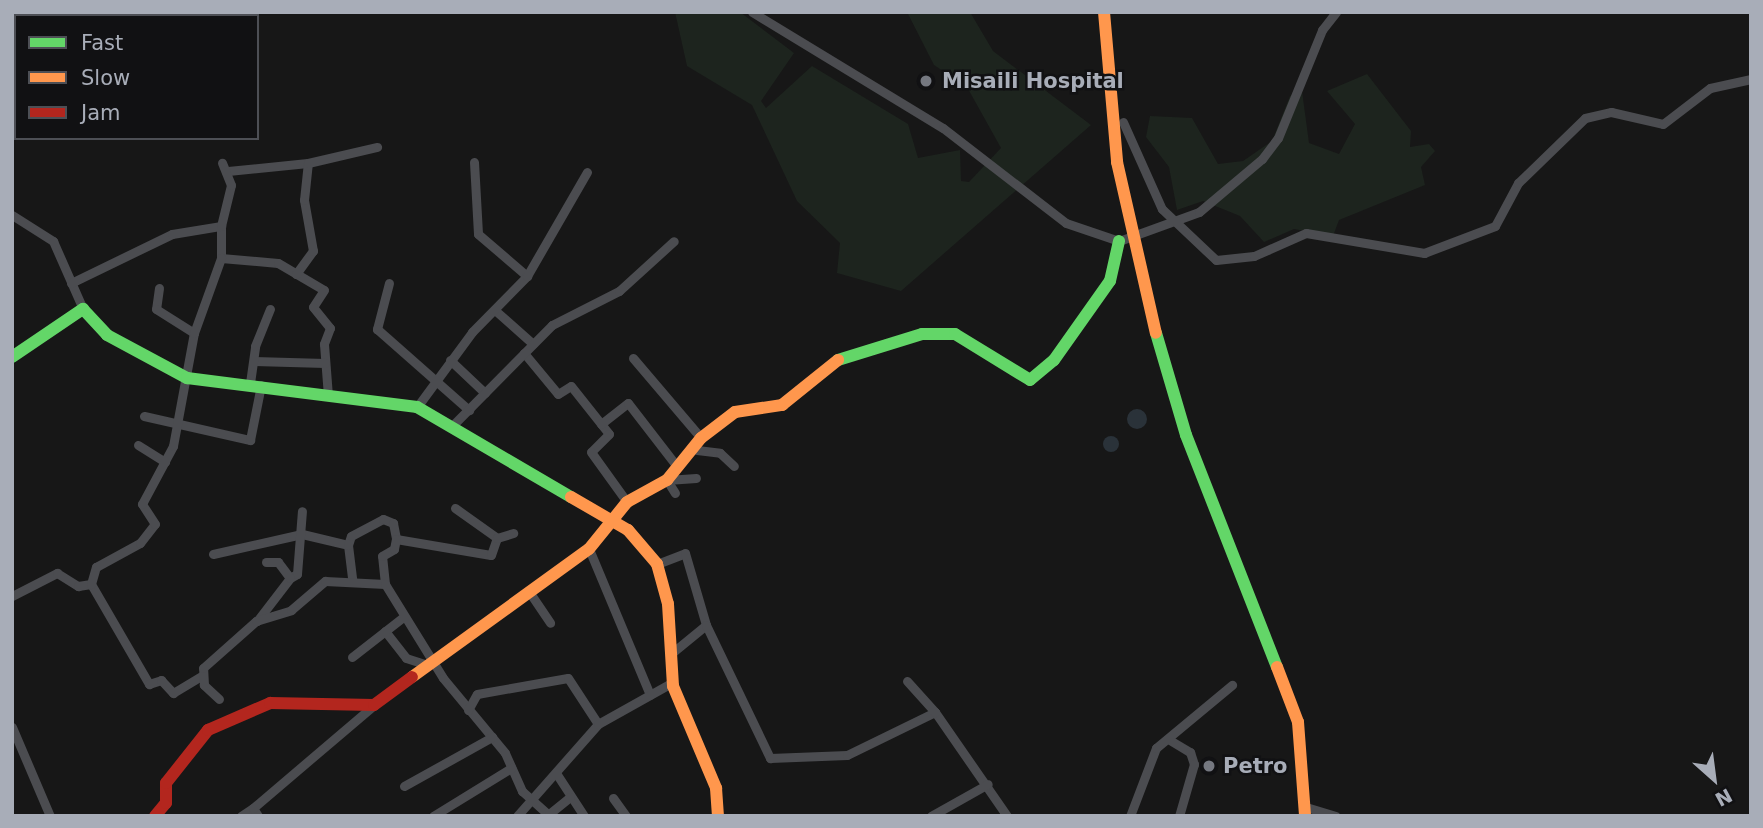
<!DOCTYPE html>
<html>
<head>
<meta charset="utf-8">
<style>
  body { margin:0 }
  #map { position:relative; width:1763px; height:828px; overflow:hidden; background:#171717; font-family:"DejaVu Sans",sans-serif }
  div>[style] { position:absolute }
  [style*='--x'] { left:calc(var(--x)*1px); top:calc(var(--y)*1px); width:calc(var(--w)*1px); rotate:calc(var(--a)*1deg) }
  .green>* { inset:0; background:#1d241e }
  .water>* { inset:0; background:#2a3239 }
  .round { border-radius:50% }
  .street>* { height:9px; margin:-4.5px; padding:0 4.5px; transform-origin:4.5px; border-radius:4.5px; background:#4b4c50 }
  .fast>* { height:12px; margin:-6px; padding:0 6px; transform-origin:6px; border-radius:6px; background:#63d668 }
  .slow>* { height:12px; margin:-6px; padding:0 6px; transform-origin:6px; border-radius:6px; background:#ff974d }
  .jam>* { height:12px; margin:-6px; padding:0 6px; transform-origin:6px; border-radius:6px; background:#b3261e }
  .dots>* { width:19px; height:19px; translate:-50% -50%; box-sizing:border-box; border:4px solid #111113; border-radius:50% }
  span { translate:-50% -50%; white-space:nowrap; text-align:center; line-height:1.15; -webkit-text-stroke:5px #111113; paint-order:stroke }
  .poi-label { font-size:21px; color:#a8adb8; font-weight:700 }
  .left { translate:0 -50%; text-align:left }
  .frame { position:absolute; inset:0; border:14px solid #a8adb8; pointer-events:none }
  .legend { position:absolute; left:14px; top:14px; width:245px; height:126px; box-sizing:border-box; background:#111113; border:2px solid #4d4f55; margin:0; padding:9px 12px; list-style:none; font-size:21px; color:#a8adb8 }
  .legend li { display:flex; align-items:center; gap:14px; height:35px }
  .legend b { width:35px; border:2px solid #4d4f55 }
  .north { position:absolute; left:1679px; top:744px; width:70px; height:70px; -webkit-text-stroke:5px #111113; paint-order:stroke; rotate:152deg; font-size:19px; font-weight:700; line-height:28px; text-align:center; color:#a8adb8 }
  .north::after { content:''; display:block; margin:auto; width:24px; height:32px; background:#a8adb8; clip-path:polygon(50% 0,100% 100%,50% 72%,0 100%) }
</style>
</head>
<body>
<div id="map">
  <div class="green">
    <div style="clip-path:polygon(675px 12px,740px 12px,794px 53px,761px 101px,766px 108px,812px 66px,908px 124px,918px 158px,960px 150px,961px 181px,969px 182px,1001px 148px,967px 87px,934px 65px,907px 12px,970px 12px,993px 51px,1091px 125px,901px 291px,837px 273px,840px 243px,797px 201px,752px 105px,687px 66px)"></div>
    <div style="clip-path:polygon(1367px 74px,1411px 131px,1410px 147px,1429px 144px,1435px 151px,1421px 167px,1425px 185px,1339px 220px,1333px 236px,1294px 229px,1264px 242px,1240px 216px,1203px 201px,1177px 210px,1169px 167px,1146px 137px,1150px 116px,1192px 118px,1218px 164px,1243px 161px,1272px 141px,1290px 96px,1302px 91px,1309px 143px,1339px 154px,1355px 124px,1327px 91px)"></div>
  </div>
  <div class="water">
    <div class="round" style="left:1127px;top:409px;width:20px;height:20px"></div>
    <div class="round" style="left:1103px;top:436px;width:16px;height:16px"></div>
  </div>
  <div class="street">
    <div style="--x:752;--y:12;--w:223;--a:31.3"></div>
    <div style="--x:943;--y:128;--w:155;--a:37.7"></div>
    <div style="--x:1066;--y:223;--w:56;--a:18.8"></div>
    <div style="--x:1119;--y:241;--w:85;--a:-19.9"></div>
    <div style="--x:1199;--y:212;--w:82;--a:-40.1"></div>
    <div style="--x:1262;--y:159;--w:26;--a:-53"></div>
    <div style="--x:1278;--y:138;--w:117;--a:-67.8"></div>
    <div style="--x:1322;--y:30;--w:23;--a:-52"></div>
    <div style="--x:1123;--y:122;--w:95;--a:65.9"></div>
    <div style="--x:1162;--y:209;--w:74;--a:43.4"></div>
    <div style="--x:1216;--y:260;--w:38;--a:-6"></div>
    <div style="--x:1254;--y:256;--w:57;--a:-23.9"></div>
    <div style="--x:1306;--y:233;--w:120;--a:9.6"></div>
    <div style="--x:1424;--y:253;--w:76;--a:-20.8"></div>
    <div style="--x:1495;--y:226;--w:49;--a:-61.9"></div>
    <div style="--x:1518;--y:183;--w:93;--a:-44.1"></div>
    <div style="--x:1585;--y:118;--w:27;--a:-13"></div>
    <div style="--x:1611;--y:112;--w:53;--a:13"></div>
    <div style="--x:1663;--y:124;--w:59;--a:-37.5"></div>
    <div style="--x:1710;--y:88;--w:42;--a:-12.4"></div>
    <div style="--x:474;--y:162;--w:72;--a:86.8"></div>
    <div style="--x:478;--y:234;--w:65;--a:40.6"></div>
    <div style="--x:228;--y:171;--w:80;--a:-5.7"></div>
    <div style="--x:12;--y:215;--w:49;--a:32.4"></div>
    <div style="--x:53;--y:241;--w:74;--a:66.2"></div>
    <div style="--x:221;--y:226;--w:32;--a:90"></div>
    <div style="--x:221;--y:258;--w:57;--a:5"></div>
    <div style="--x:278;--y:263;--w:53;--a:30.4"></div>
    <div style="--x:324;--y:290;--w:20;--a:123"></div>
    <div style="--x:313;--y:307;--w:27;--a:51"></div>
    <div style="--x:330;--y:328;--w:17;--a:111"></div>
    <div style="--x:324;--y:344;--w:52;--a:85.6"></div>
    <div style="--x:296;--y:274;--w:29;--a:-54"></div>
    <div style="--x:313;--y:251;--w:52;--a:-100"></div>
    <div style="--x:304;--y:200;--w:37;--a:-84"></div>
    <div style="--x:308;--y:163;--w:71;--a:-13.1"></div>
    <div style="--x:71;--y:283;--w:112;--a:-25.9"></div>
    <div style="--x:172;--y:234;--w:50;--a:-9.3"></div>
    <div style="--x:221;--y:226;--w:42;--a:-76.3"></div>
    <div style="--x:231;--y:185;--w:24;--a:-112"></div>
    <div style="--x:389;--y:283;--w:48;--a:104.6"></div>
    <div style="--x:377;--y:329;--w:123;--a:41.4"></div>
    <div style="--x:159;--y:288;--w:21;--a:98"></div>
    <div style="--x:156;--y:309;--w:45;--a:32.3"></div>
    <div style="--x:497;--y:312;--w:48;--a:41.6"></div>
    <div style="--x:524;--y:353;--w:53;--a:50.3"></div>
    <div style="--x:558;--y:394;--w:15;--a:-32"></div>
    <div style="--x:571;--y:386;--w:61;--a:51.6"></div>
    <div style="--x:609;--y:434;--w:25;--a:135"></div>
    <div style="--x:591;--y:452;--w:62;--a:54.2"></div>
    <div style="--x:633;--y:358;--w:105;--a:49.6"></div>
    <div style="--x:450;--y:360;--w:48;--a:43.3"></div>
    <div style="--x:254;--y:361;--w:71;--a:1.6"></div>
    <div style="--x:250;--y:383;--w:37;--a:-82"></div>
    <div style="--x:255;--y:346;--w:40;--a:-68"></div>
    <div style="--x:417;--y:407;--w:93;--a:-53.7"></div>
    <div style="--x:472;--y:332;--w:78;--a:-45.5"></div>
    <div style="--x:527;--y:276;--w:120;--a:-60"></div>
    <div style="--x:144;--y:416;--w:109;--a:12.8"></div>
    <div style="--x:250;--y:440;--w:56;--a:-78.7"></div>
    <div style="--x:601;--y:424;--w:34;--a:-38"></div>
    <div style="--x:628;--y:403;--w:78;--a:52.3"></div>
    <div style="--x:452;--y:426;--w:142;--a:-45.3"></div>
    <div style="--x:552;--y:325;--w:75;--a:-26.9"></div>
    <div style="--x:619;--y:291;--w:74;--a:-42.3"></div>
    <div style="--x:138;--y:445;--w:32;--a:32"></div>
    <div style="--x:697;--y:450;--w:23;--a:7"></div>
    <div style="--x:720;--y:453;--w:19;--a:43"></div>
    <div style="--x:675;--y:493;--w:15;--a:-122"></div>
    <div style="--x:667;--y:480;--w:29;--a:-4"></div>
    <div style="--x:455;--y:508;--w:52;--a:35.5"></div>
    <div style="--x:348;--y:545;--w:35;--a:83"></div>
    <div style="--x:589;--y:549;--w:158;--a:67.3"></div>
    <div style="--x:213;--y:554;--w:91;--a:-12.7"></div>
    <div style="--x:302;--y:534;--w:47;--a:13.4"></div>
    <div style="--x:348;--y:545;--w:9;--a:-72"></div>
    <div style="--x:351;--y:536;--w:36;--a:-28"></div>
    <div style="--x:383;--y:519;--w:11;--a:22"></div>
    <div style="--x:393;--y:523;--w:16;--a:79"></div>
    <div style="--x:396;--y:539;--w:96;--a:9.6"></div>
    <div style="--x:491;--y:555;--w:18;--a:-71"></div>
    <div style="--x:497;--y:538;--w:17;--a:-17"></div>
    <div style="--x:657;--y:564;--w:30;--a:-21"></div>
    <div style="--x:685;--y:553;--w:75;--a:73.7"></div>
    <div style="--x:706;--y:625;--w:43;--a:140.7"></div>
    <div style="--x:290;--y:578;--w:8;--a:-30"></div>
    <div style="--x:297;--y:574;--w:63;--a:-85.5"></div>
    <div style="--x:91;--y:584;--w:116;--a:59.9"></div>
    <div style="--x:149;--y:684;--w:13;--a:-18"></div>
    <div style="--x:161;--y:680;--w:18;--a:47"></div>
    <div style="--x:173;--y:693;--w:33;--a:-31"></div>
    <div style="--x:385;--y:584;--w:28;--a:-96"></div>
    <div style="--x:382;--y:556;--w:14;--a:-30"></div>
    <div style="--x:394;--y:549;--w:10;--a:-79"></div>
    <div style="--x:530;--y:593;--w:36;--a:56"></div>
    <div style="--x:12;--y:596;--w:51;--a:-27.1"></div>
    <div style="--x:57;--y:573;--w:25;--a:32"></div>
    <div style="--x:78;--y:586;--w:13;--a:-9"></div>
    <div style="--x:91;--y:584;--w:18;--a:-74"></div>
    <div style="--x:96;--y:567;--w:50;--a:-28.6"></div>
    <div style="--x:140;--y:543;--w:24;--a:-52"></div>
    <div style="--x:155;--y:524;--w:24;--a:-123"></div>
    <div style="--x:142;--y:504;--w:66;--a:-61.9"></div>
    <div style="--x:173;--y:446;--w:115;--a:-79.5"></div>
    <div style="--x:194;--y:333;--w:80;--a:-70.2"></div>
    <div style="--x:257;--y:621;--w:54;--a:-52.5"></div>
    <div style="--x:290;--y:578;--w:20;--a:-127"></div>
    <div style="--x:278;--y:562;--w:12;--a:180"></div>
    <div style="--x:706;--y:625;--w:148;--a:64.3"></div>
    <div style="--x:770;--y:758;--w:77;--a:-2.2"></div>
    <div style="--x:847;--y:755;--w:98;--a:-26"></div>
    <div style="--x:935;--y:712;--w:126;--a:55.3"></div>
    <div style="--x:385;--y:631;--w:34;--a:52"></div>
    <div style="--x:406;--y:658;--w:22;--a:18"></div>
    <div style="--x:352;--y:657;--w:63;--a:-38"></div>
    <div style="--x:907;--y:681;--w:42;--a:47.9"></div>
    <div style="--x:219;--y:699;--w:21;--a:-137"></div>
    <div style="--x:204;--y:685;--w:17;--a:-93"></div>
    <div style="--x:203;--y:668;--w:71;--a:-41.6"></div>
    <div style="--x:256;--y:621;--w:37;--a:-17"></div>
    <div style="--x:291;--y:610;--w:45;--a:-40.5"></div>
    <div style="--x:325;--y:581;--w:60;--a:2.9"></div>
    <div style="--x:385;--y:584;--w:110;--a:58.3"></div>
    <div style="--x:443;--y:678;--w:97;--a:50.4"></div>
    <div style="--x:505;--y:753;--w:42;--a:65.9"></div>
    <div style="--x:522;--y:791;--w:38;--a:42"></div>
    <div style="--x:468;--y:710;--w:18;--a:-61"></div>
    <div style="--x:477;--y:694;--w:92;--a:-10"></div>
    <div style="--x:568;--y:678;--w:55;--a:56.9"></div>
    <div style="--x:12;--y:727;--w:97;--a:66.9"></div>
    <div style="--x:1168;--y:739;--w:26;--a:31"></div>
    <div style="--x:1190;--y:752;--w:13;--a:72"></div>
    <div style="--x:1194;--y:764;--w:54;--a:106.1"></div>
    <div style="--x:556;--y:773;--w:51;--a:56.9"></div>
    <div style="--x:404;--y:786;--w:101;--a:-29.1"></div>
    <div style="--x:613;--y:798;--w:22;--a:54"></div>
    <div style="--x:1306;--y:807;--w:31;--a:17"></div>
    <div style="--x:549;--y:814;--w:27;--a:-39"></div>
    <div style="--x:241;--y:816;--w:14;--a:-34"></div>
    <div style="--x:258;--y:816;--w:9;--a:-122"></div>
    <div style="--x:253;--y:808;--w:159;--a:-40.4"></div>
    <div style="--x:433;--y:816;--w:92;--a:-31.6"></div>
    <div style="--x:517;--y:816;--w:123;--a:-48.6"></div>
    <div style="--x:598;--y:724;--w:86;--a:-29.2"></div>
    <div style="--x:931;--y:816;--w:65;--a:-29.3"></div>
    <div style="--x:1130;--y:816;--w:73;--a:-69.1"></div>
    <div style="--x:1156;--y:748;--w:99;--a:-39.7"></div>
  </div>
  <div class="fast">
    <div style="--x:1156;--y:333;--w:106;--a:73.6"></div>
    <div style="--x:1186;--y:435;--w:249;--a:68.6"></div>
    <div style="--x:12;--y:357;--w:86;--a:-34.1"></div>
    <div style="--x:83;--y:309;--w:35;--a:47"></div>
    <div style="--x:107;--y:335;--w:91;--a:28.3"></div>
    <div style="--x:187;--y:378;--w:232;--a:7.2"></div>
    <div style="--x:417;--y:407;--w:178;--a:30.3"></div>
    <div style="--x:838;--y:360;--w:88;--a:-17.2"></div>
    <div style="--x:922;--y:334;--w:33;--a:0"></div>
    <div style="--x:955;--y:334;--w:88;--a:31.5"></div>
    <div style="--x:1030;--y:380;--w:31;--a:-40"></div>
    <div style="--x:1054;--y:360;--w:97;--a:-54.7"></div>
    <div style="--x:1110;--y:281;--w:41;--a:-77.3"></div>
  </div>
  <div class="slow">
    <div style="--x:1104;--y:12;--w:151;--a:85"></div>
    <div style="--x:1117;--y:162;--w:175;--a:77.2"></div>
    <div style="--x:571;--y:497;--w:66;--a:30.1"></div>
    <div style="--x:628;--y:530;--w:45;--a:49.5"></div>
    <div style="--x:657;--y:564;--w:41;--a:74.6"></div>
    <div style="--x:668;--y:604;--w:82;--a:86.5"></div>
    <div style="--x:673;--y:686;--w:111;--a:67.1"></div>
    <div style="--x:716;--y:788;--w:28;--a:86"></div>
    <div style="--x:1277;--y:667;--w:59;--a:69.1"></div>
    <div style="--x:1298;--y:722;--w:94;--a:85.7"></div>
    <div style="--x:412;--y:677;--w:218;--a:-35.9"></div>
    <div style="--x:589;--y:549;--w:60;--a:-51"></div>
    <div style="--x:627;--y:502;--w:46;--a:-28.8"></div>
    <div style="--x:667;--y:480;--w:54;--a:-51"></div>
    <div style="--x:701;--y:438;--w:43;--a:-37.4"></div>
    <div style="--x:735;--y:412;--w:48;--a:-8.5"></div>
    <div style="--x:782;--y:405;--w:72;--a:-38.8"></div>
  </div>
  <div class="jam">
    <div style="--x:155;--y:816;--w:17;--a:-50"></div>
    <div style="--x:166;--y:803;--w:20;--a:-90"></div>
    <div style="--x:166;--y:783;--w:68;--a:-51.6"></div>
    <div style="--x:208;--y:730;--w:68;--a:-23.5"></div>
    <div style="--x:270;--y:703;--w:104;--a:1.1"></div>
    <div style="--x:374;--y:705;--w:47;--a:-36.4"></div>
  </div>
  <div class="dots">
    <div style="left:926px;top:81px;background:#757880"></div>
    <div style="left:1209px;top:766px;background:#757880"></div>
  </div>
  <div class="poi-label">
    <span class="left" style="left:942px;top:81px">Misaili Hospital</span>
    <span class="left" style="left:1223px;top:766px">Petro</span>
  </div>
  <div class="frame"></div>
  <ul class="legend">
  <li><b style="height:9px;background:#63d668"></b>Fast</li>
  <li><b style="height:9px;background:#ff974d"></b>Slow</li>
  <li><b style="height:9px;background:#b3261e"></b>Jam</li>
  </ul>
  <div class="north">N</div>
</div>
</body>
</html>
